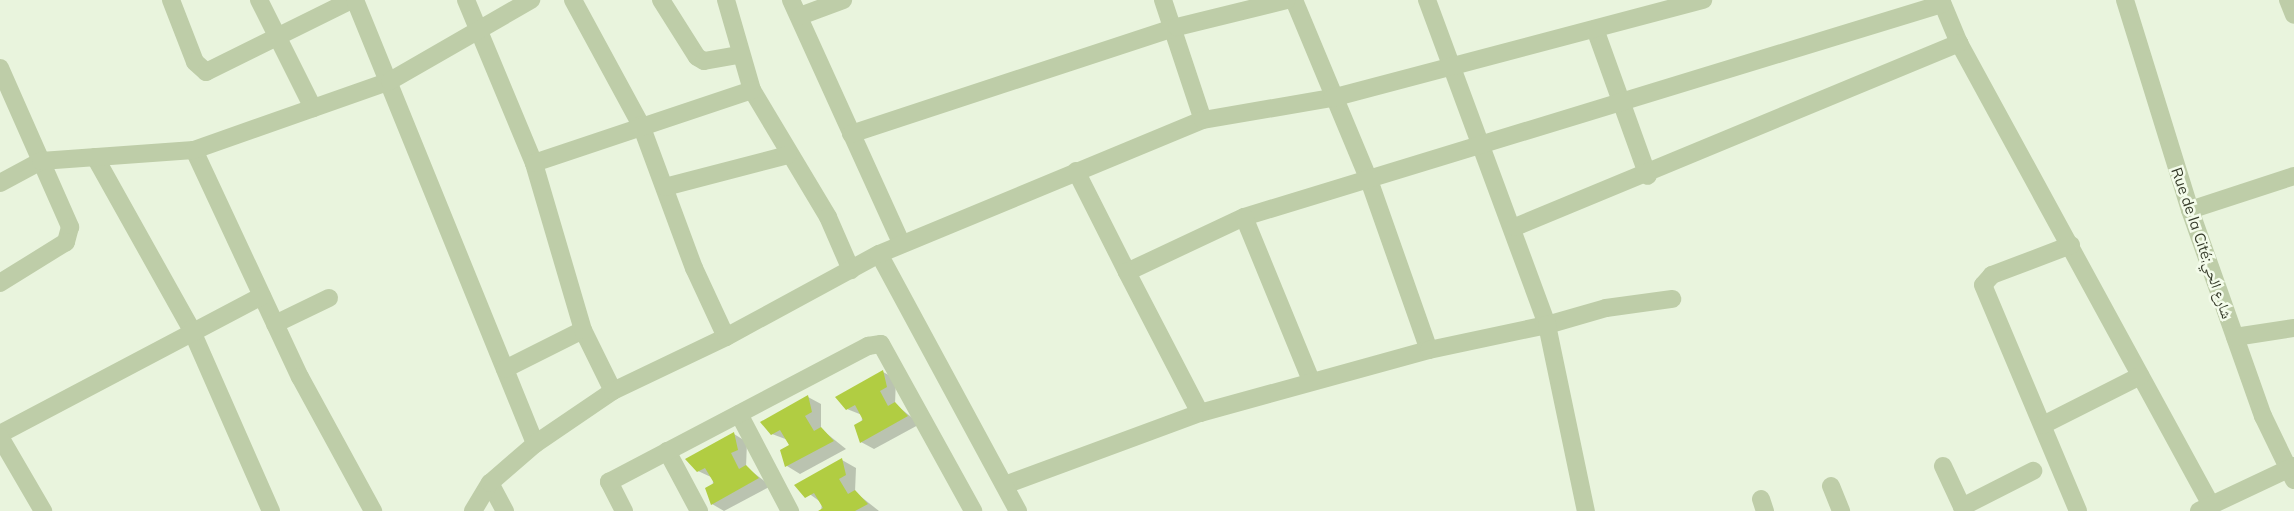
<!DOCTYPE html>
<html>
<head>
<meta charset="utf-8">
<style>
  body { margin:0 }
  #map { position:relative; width:2294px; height:511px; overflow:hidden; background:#e9f4dd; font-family:Mulish,"Noto Naskh Arabic",sans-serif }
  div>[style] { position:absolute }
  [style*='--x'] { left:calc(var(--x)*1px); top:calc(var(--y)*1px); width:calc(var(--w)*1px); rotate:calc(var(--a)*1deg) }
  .shadow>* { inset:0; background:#0003 }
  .building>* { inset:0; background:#b1cd42 }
  .minor>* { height:18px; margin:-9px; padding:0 9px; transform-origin:9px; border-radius:9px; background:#becda8 }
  span { translate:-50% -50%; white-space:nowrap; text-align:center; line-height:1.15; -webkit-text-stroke:5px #f3fbea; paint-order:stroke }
  .street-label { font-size:15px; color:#353a29 }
</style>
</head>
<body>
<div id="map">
  <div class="shadow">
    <div style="clip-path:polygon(883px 372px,896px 379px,895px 404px,920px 424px,874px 449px,861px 442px,862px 415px,847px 409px)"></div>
    <div style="clip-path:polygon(808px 397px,821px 404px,821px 429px,846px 449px,800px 474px,787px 466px,781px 451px,791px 446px,788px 440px,772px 434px)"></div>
    <div style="clip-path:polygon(734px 434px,747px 442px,746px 467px,771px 486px,724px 511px,712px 504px,713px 478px,698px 471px)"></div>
    <div style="clip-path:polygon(842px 460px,856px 468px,855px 492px,879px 511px,821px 511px,822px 503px,797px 485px)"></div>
  </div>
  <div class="building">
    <div style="clip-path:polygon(883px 370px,887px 387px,880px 391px,888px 406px,895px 402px,908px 416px,860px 443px,854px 425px,863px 420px,855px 405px,846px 410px,835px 397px)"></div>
    <div style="clip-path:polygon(808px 395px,812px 412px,805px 416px,814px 431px,821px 427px,834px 441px,785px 467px,780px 450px,789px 445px,780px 430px,771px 435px,760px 422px)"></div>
    <div style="clip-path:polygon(734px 432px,738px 450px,731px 453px,739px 469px,746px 465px,759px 478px,711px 505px,705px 488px,714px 483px,705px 468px,697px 472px,685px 459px)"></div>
    <div style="clip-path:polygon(842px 458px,846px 475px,839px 479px,848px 494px,855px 490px,868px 504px,855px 511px,818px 511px,823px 508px,814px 493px,805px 498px,794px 485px)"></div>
  </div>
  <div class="minor">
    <div style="--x:171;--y:0;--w:66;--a:68.8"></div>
    <div style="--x:195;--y:62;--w:15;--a:42"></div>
    <div style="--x:206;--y:72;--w:163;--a:-26.3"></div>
    <div style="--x:259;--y:0;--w:121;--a:63.4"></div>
    <div style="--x:355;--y:0;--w:479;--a:67.9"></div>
    <div style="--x:466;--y:0;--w:177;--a:67.4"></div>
    <div style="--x:573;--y:0;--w:142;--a:61.5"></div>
    <div style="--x:641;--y:125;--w:153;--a:69.7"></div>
    <div style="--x:694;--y:268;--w:76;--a:65.1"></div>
    <div style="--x:661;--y:0;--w:67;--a:57.7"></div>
    <div style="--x:697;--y:57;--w:8;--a:30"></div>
    <div style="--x:704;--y:61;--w:36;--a:-10"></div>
    <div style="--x:726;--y:0;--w:94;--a:73.9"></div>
    <div style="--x:752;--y:90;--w:148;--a:59.1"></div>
    <div style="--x:828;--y:217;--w:58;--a:66.5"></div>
    <div style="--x:791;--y:0;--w:266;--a:65.6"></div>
    <div style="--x:1163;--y:0;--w:126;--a:71.6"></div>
    <div style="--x:1294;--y:0;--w:195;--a:67.4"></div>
    <div style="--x:1369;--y:180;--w:180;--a:70.6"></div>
    <div style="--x:1427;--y:0;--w:346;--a:69.7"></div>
    <div style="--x:1547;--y:325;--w:61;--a:-16.1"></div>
    <div style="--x:1606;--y:308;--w:67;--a:-7.8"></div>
    <div style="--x:1941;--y:0;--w:47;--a:67.3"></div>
    <div style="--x:1959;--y:43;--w:526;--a:61.39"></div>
    <div style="--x:2125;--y:0;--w:220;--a:72.8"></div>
    <div style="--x:2190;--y:210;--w:219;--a:70.5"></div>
    <div style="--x:2263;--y:416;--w:71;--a:64.2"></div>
    <div style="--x:2288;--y:0;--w:16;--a:68"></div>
    <div style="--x:800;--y:16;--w:46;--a:-20.4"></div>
    <div style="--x:1595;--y:29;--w:156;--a:70.2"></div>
    <div style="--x:0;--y:68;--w:174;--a:66.2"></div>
    <div style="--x:70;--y:227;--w:16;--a:105"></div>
    <div style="--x:66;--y:242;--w:78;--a:148.2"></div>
    <div style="--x:851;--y:134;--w:343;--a:-18.2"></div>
    <div style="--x:1177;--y:27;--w:113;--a:-13.8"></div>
    <div style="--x:194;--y:150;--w:251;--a:65"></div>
    <div style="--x:300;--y:377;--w:153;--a:61.4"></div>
    <div style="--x:95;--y:157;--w:197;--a:60.8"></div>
    <div style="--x:191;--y:329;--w:199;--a:66.3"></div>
    <div style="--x:1076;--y:171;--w:113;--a:63.2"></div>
    <div style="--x:1127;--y:272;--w:129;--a:-25.2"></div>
    <div style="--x:1244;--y:217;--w:730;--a:-16.97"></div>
    <div style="--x:0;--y:183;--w:47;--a:-28.2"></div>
    <div style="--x:41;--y:161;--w:153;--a:-4.1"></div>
    <div style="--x:194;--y:150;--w:208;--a:-19.4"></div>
    <div style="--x:390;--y:81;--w:163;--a:-29.9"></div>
    <div style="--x:665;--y:187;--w:127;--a:-14.6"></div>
    <div style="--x:2190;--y:210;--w:109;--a:-18.1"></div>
    <div style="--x:1244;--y:217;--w:176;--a:67.7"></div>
    <div style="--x:1515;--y:227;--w:481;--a:-22.5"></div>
    <div style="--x:2071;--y:245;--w:85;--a:159.2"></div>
    <div style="--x:1992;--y:275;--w:13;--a:132"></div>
    <div style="--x:1983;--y:285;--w:245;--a:67.2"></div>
    <div style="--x:275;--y:324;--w:60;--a:-25.7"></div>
    <div style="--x:2235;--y:337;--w:60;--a:-8.7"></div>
    <div style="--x:505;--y:369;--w:87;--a:-26.6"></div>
    <div style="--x:613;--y:391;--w:68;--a:-116.2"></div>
    <div style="--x:583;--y:330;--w:174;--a:-106.4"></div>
    <div style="--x:534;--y:163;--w:230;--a:-18.5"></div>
    <div style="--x:1200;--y:413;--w:238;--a:-15.4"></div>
    <div style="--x:1429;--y:350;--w:121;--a:-12"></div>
    <div style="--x:1547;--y:325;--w:190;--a:78.2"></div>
    <div style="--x:739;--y:414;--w:110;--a:62.3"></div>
    <div style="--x:2043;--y:425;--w:109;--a:-26.8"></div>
    <div style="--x:0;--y:434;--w:296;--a:-27.8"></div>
    <div style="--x:0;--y:437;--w:86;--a:59.8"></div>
    <div style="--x:667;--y:451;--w:68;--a:61.9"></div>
    <div style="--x:1943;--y:466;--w:50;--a:65"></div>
    <div style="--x:490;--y:483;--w:32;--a:62"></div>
    <div style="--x:1005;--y:485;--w:208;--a:-20.3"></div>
    <div style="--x:1200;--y:413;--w:159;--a:-117.4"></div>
    <div style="--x:1831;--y:486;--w:27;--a:68"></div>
    <div style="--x:1761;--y:499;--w:13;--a:72"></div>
    <div style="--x:1962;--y:507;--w:80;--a:-26.9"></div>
    <div style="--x:473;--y:511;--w:33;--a:-59"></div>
    <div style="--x:490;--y:483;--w:60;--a:-40.9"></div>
    <div style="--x:535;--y:444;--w:94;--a:-34.2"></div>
    <div style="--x:613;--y:391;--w:125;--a:-25.5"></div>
    <div style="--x:726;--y:337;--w:174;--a:-28.5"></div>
    <div style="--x:624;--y:511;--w:33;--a:-117"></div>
    <div style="--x:609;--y:482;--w:293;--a:-27.7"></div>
    <div style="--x:868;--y:346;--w:13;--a:-9"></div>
    <div style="--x:881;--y:344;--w:191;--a:61.1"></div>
    <div style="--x:1018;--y:511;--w:292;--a:-118.4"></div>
    <div style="--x:879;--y:254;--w:351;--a:-22.5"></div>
    <div style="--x:1203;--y:120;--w:131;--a:-9.7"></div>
    <div style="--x:1332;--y:98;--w:384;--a:-14.8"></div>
    <div style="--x:2199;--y:511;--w:105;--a:-25.3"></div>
  </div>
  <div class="street-label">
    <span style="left:2202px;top:243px;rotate:71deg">Rue de la Cité;شارع الحي</span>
  </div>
</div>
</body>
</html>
